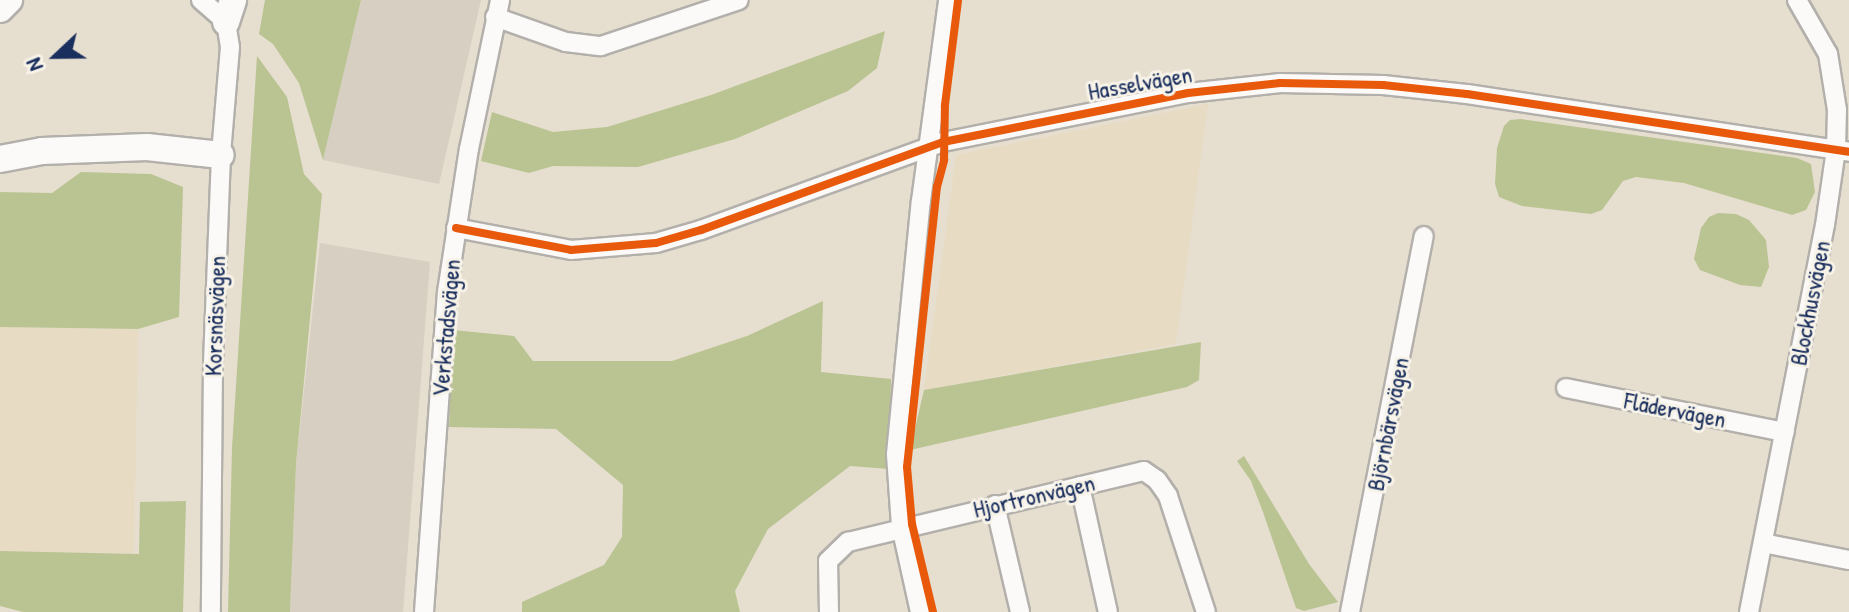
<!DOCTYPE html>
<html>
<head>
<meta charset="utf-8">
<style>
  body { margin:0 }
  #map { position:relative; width:1849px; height:612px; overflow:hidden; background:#e6decf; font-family:"Patrick Hand",sans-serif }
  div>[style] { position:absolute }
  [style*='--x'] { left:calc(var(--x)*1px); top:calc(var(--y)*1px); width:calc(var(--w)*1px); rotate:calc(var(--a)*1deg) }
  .built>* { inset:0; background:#e8dbc3; transform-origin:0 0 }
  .industrial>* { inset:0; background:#d7cfc2 }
  .forest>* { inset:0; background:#bac492 }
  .roads { filter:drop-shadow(2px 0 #b3b0ab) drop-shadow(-2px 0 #b3b0ab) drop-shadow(0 2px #b3b0ab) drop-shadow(0 -2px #b3b0ab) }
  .minor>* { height:18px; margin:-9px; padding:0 9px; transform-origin:9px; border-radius:9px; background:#fbfaf8 }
  .highway>* { height:26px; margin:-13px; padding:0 13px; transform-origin:13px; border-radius:13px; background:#fbfaf8 }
  .cycleway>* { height:8px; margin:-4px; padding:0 4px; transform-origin:4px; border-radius:4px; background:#e8590c }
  span { translate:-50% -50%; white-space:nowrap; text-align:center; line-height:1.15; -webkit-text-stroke:6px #f7f3e8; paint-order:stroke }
  .street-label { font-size:24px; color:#1b2f5e }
  .north { position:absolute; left:16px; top:16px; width:80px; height:80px; -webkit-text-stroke:6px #f7f3e8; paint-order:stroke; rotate:248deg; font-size:22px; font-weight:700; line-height:32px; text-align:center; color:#1b2f5e }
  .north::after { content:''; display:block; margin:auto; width:28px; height:36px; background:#1b2f5e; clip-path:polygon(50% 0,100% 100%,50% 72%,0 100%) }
</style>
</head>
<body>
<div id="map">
  <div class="built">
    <div style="clip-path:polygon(1208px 104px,1176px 344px,924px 390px,956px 155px)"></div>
    <div style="left:0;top:327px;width:138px;height:224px;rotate:1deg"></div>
  </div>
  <div class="industrial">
    <div style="clip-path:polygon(361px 0,481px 0,439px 184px,323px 160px)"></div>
    <div style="clip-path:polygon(320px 243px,430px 262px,403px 612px,290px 612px,296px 464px)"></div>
  </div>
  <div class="forest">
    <div style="clip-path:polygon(265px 0,361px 0,323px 160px,299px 83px,273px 44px,259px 34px)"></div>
    <div style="clip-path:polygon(885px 31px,877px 68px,848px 91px,735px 139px,638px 167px,553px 166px,529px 173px,481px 161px,492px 112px,553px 132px,607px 127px,711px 95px)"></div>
    <div style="clip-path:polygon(257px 56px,287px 97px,304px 174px,322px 194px,296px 464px,290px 612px,228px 612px,232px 448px)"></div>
    <div style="clip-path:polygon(1521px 119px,1797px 158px,1811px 164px,1815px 192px,1806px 210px,1792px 215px,1684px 183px,1636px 177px,1623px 181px,1602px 210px,1591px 214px,1522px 206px,1499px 197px,1495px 184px,1497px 148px,1504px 126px,1510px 120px)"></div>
    <div style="clip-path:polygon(81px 172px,151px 174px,183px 187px,179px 317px,138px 329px,0 327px,0 192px,52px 193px)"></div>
    <div style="clip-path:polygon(1718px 213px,1736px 214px,1749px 220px,1766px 240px,1769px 267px,1761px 287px,1740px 285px,1700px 270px,1694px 259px,1701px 228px,1709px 217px)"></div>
    <div style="clip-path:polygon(823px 301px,821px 372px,891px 379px,889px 469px,850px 466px,768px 529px,735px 591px,740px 612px,522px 612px,522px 602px,604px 565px,622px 537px,623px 485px,556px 429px,449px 427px,452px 330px,514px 336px,533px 361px,672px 361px,747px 336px)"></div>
    <div style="clip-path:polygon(1201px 342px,1199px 380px,1187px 387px,910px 450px,924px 390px)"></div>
    <div style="clip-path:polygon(1244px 456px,1309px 564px,1338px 602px,1304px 611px,1296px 608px,1263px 512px,1251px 481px,1237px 461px)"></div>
    <div style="clip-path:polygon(186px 501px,183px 612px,23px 612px,0 606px,0 551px,139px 554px,140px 502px)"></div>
  </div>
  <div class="roads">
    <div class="minor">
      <div style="--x:201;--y:0;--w:33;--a:41"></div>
      <div style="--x:226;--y:22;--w:25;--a:81"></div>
      <div style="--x:230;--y:47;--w:108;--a:94.8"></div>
      <div style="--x:221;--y:155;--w:209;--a:92.2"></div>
      <div style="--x:213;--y:364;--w:248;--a:90.5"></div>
      <div style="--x:495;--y:17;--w:75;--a:19.4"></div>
      <div style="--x:566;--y:42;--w:35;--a:7"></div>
      <div style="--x:601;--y:46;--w:145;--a:-18.4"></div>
      <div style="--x:456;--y:228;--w:117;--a:10.8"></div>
      <div style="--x:571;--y:250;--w:85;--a:-4.7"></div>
      <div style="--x:656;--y:243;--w:47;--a:-16.1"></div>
      <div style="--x:701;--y:230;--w:258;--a:-20"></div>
      <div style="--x:943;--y:142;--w:250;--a:-11.3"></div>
      <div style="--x:1188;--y:93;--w:93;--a:-6.2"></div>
      <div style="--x:1280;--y:83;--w:103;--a:1.1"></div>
      <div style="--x:1383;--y:85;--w:84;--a:6.1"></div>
      <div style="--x:1467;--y:94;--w:386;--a:8.6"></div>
      <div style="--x:1566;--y:388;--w:223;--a:11.4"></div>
      <div style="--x:1080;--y:486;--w:129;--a:77.5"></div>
      <div style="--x:995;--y:505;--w:110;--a:76.8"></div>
      <div style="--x:1763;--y:543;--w:88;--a:11.2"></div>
      <div style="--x:424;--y:612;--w:321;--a:-85.9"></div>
      <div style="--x:447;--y:292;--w:145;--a:-81.3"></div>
      <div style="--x:469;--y:149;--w:152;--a:-78.2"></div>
      <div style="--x:829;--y:612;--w:51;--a:-91.1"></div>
      <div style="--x:828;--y:561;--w:28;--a:-44"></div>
      <div style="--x:848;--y:542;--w:304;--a:-13.5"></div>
      <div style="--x:1144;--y:471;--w:16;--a:35"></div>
      <div style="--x:1157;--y:480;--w:19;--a:55"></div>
      <div style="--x:1168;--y:496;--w:122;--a:71.9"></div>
      <div style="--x:920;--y:612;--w:88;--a:-102.5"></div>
      <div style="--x:901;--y:526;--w:72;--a:-94"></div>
      <div style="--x:896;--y:454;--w:254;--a:-84.4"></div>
      <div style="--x:921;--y:201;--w:203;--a:-82.3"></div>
      <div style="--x:1350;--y:612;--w:383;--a:-78.9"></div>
      <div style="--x:1749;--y:612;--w:394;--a:-78.9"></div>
      <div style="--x:1825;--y:225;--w:76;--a:-81.7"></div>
      <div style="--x:1836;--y:150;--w:40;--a:-88.6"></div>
      <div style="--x:1837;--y:110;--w:57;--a:-99.1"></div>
      <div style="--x:1828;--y:54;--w:62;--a:-119.9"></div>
    </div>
    <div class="highway">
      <div style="--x:0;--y:9;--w:13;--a:-45"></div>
      <div style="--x:226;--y:22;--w:23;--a:-72"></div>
      <div style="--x:0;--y:159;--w:43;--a:-10.8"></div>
      <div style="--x:42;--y:151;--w:105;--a:-2.2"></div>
      <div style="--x:147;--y:147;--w:74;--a:6.2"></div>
    </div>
  </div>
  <div class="cycleway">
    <div style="--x:456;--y:228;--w:117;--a:10.8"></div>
    <div style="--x:571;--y:250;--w:85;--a:-4.7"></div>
    <div style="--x:656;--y:243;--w:47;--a:-16.1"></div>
    <div style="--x:701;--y:230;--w:258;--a:-20"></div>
    <div style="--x:943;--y:142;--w:250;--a:-11.3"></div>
    <div style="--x:1188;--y:93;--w:93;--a:-6.2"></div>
    <div style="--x:1280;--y:83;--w:103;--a:1.1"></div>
    <div style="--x:1383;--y:85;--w:84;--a:6.1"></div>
    <div style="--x:1467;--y:94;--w:386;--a:8.6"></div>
    <div style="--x:933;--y:612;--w:90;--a:-103.4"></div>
    <div style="--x:912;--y:524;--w:57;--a:-95"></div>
    <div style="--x:907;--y:467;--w:282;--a:-83.9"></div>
    <div style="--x:937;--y:187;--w:28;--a:-75"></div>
    <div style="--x:944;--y:160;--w:55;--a:-89"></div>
    <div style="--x:945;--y:105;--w:106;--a:-82.9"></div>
  </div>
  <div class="street-label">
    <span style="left:1140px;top:83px;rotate:-10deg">Hasselvägen</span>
    <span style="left:1810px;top:303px;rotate:-79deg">Blockhusvägen</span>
    <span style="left:215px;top:316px;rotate:-88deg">Korsnäsvägen</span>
    <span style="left:446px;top:328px;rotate:-85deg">Verkstadsvägen</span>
    <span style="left:1675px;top:410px;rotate:11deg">Flädervägen</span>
    <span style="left:1388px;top:424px;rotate:-79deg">Björnbärsvägen</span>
    <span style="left:1034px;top:496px;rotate:-13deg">Hjortronvägen</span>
  </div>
  <div class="north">N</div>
</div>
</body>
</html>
